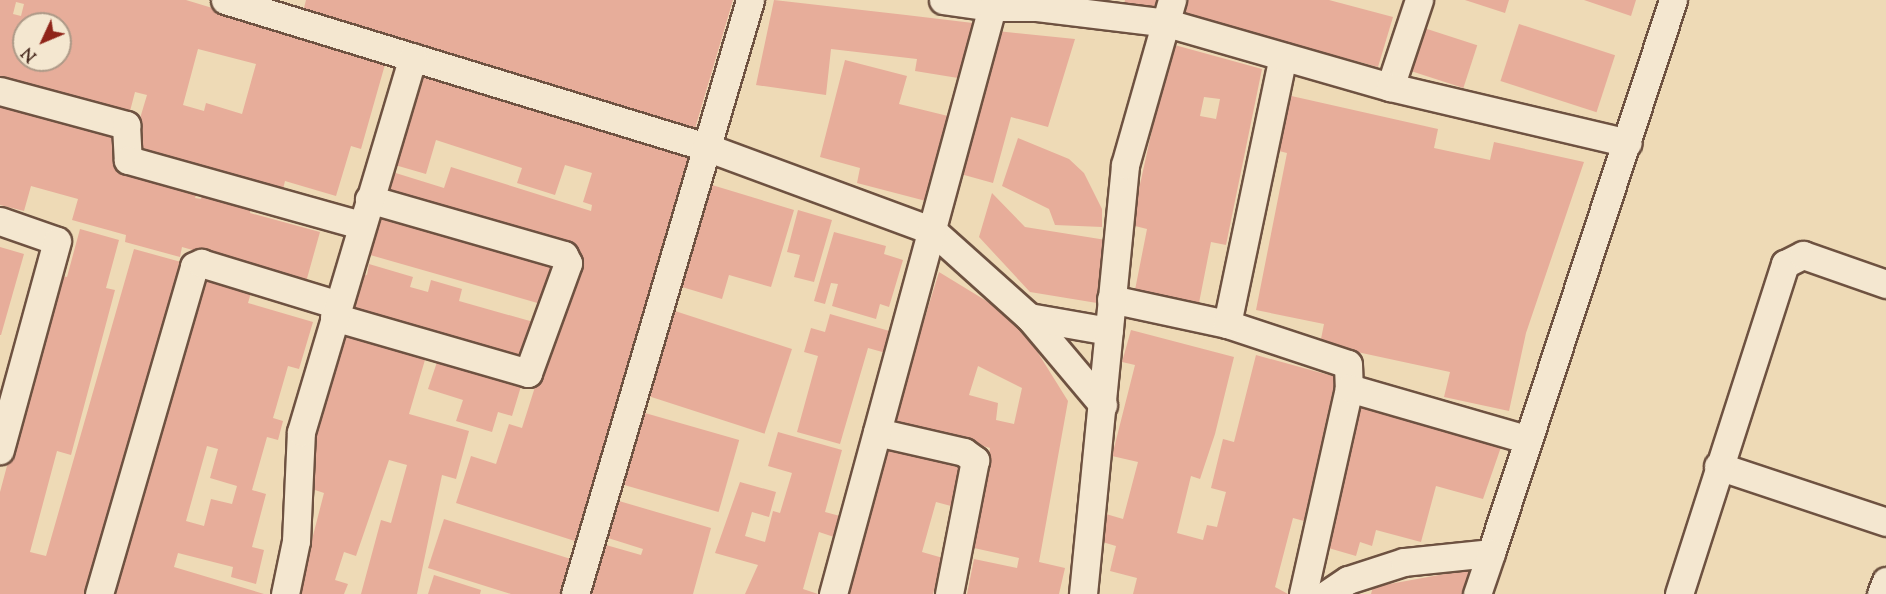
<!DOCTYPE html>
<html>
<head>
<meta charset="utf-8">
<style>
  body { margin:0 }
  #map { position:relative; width:1886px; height:594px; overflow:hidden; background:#eedab6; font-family:"Sorts Mill Goudy",serif }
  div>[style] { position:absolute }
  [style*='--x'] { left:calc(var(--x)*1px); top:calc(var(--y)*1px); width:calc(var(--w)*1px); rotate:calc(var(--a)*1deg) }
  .building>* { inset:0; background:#e7ad9a; transform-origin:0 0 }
  .roads { filter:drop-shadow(2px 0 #6e5241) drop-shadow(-2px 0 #6e5241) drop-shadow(0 2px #6e5241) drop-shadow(0 -2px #6e5241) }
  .street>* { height:27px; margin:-13.5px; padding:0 13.5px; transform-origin:13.5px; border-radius:13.5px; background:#f4e7d0 }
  span { translate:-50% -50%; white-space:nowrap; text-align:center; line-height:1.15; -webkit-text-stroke:5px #f4e7d0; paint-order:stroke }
  .north { position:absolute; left:12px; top:12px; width:60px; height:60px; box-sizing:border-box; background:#f4e7d0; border:2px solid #ad9987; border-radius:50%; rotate:226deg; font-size:16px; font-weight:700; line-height:24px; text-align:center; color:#43251a }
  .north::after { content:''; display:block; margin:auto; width:21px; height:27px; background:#8f2418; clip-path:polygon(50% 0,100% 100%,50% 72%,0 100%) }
</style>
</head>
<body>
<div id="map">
  <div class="building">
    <div style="clip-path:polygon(evenodd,0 0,186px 0,386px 61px,361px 149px,351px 146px,336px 196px,285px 181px,283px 189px,132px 145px,147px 95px,135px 92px,129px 115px,0 81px,0 0,16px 2px,24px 4px,21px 16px,13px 14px,16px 2px,0 0,24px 24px,60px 24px,60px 60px,24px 60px,24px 24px,0 0,198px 49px,256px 64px,242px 114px,206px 103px,204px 111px,183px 105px,198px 49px)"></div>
    <div style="clip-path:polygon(306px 0,733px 0,694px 132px,303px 12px)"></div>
    <div style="clip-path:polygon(774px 0,906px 15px,973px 23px,958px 78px,915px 71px,917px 59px,831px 49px,826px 95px,756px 85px)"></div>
    <div style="clip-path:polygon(1125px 0,1161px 0,1158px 13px,1124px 5px)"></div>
    <div style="clip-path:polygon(1182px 0,1329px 0,1393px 17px,1378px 67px,1178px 13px)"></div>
    <div style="clip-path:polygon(1465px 0,1509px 0,1505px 13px)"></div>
    <div style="clip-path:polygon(1584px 0,1636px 0,1631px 16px)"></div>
    <div style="left:1519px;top:24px;width:101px;height:60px;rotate:18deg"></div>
    <div style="left:1424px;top:28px;width:56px;height:45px;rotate:18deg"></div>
    <div style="clip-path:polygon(997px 31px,1075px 39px,1048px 127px,1011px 117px,993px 183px,957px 173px)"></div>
    <div style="clip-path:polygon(evenodd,1171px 44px,1262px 69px,1226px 245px,1211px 242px,1199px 303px,1135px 290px,1147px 229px,1131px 225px,1171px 44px,1204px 97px,1220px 99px,1216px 119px,1200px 116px,1204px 97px)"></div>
    <div style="clip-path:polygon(845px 60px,907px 76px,899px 104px,948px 116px,926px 201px,857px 183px,860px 168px,820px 157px)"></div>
    <div style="clip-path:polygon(416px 73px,689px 155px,578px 542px,456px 503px,471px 456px,496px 464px,509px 424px,522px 428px,578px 251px,379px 192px,386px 170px,444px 188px,451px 167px,591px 211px,592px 205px,583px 202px,592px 173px,565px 165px,555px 195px,517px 183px,522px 168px,436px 140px,426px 174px,388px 163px)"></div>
    <div style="clip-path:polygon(1287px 95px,1438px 129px,1434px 148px,1490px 160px,1494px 142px,1584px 162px,1526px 333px,1509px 411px,1444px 397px,1450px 372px,1320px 344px,1324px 324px,1256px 310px,1287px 153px,1275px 150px)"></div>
    <div style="clip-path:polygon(0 105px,120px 137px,113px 164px,198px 188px,195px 198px,201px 199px,203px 191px,252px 204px,250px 213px,320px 232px,306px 282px,182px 247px,180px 257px,125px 242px,126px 235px,72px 220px,78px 199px,31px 186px,24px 211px,0 205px)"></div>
    <div style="clip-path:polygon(1018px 138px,1069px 159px,1084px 173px,1102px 209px,1102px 227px,1055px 225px,1049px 209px,1002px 186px)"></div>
    <div style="clip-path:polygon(712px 185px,794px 210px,771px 287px,729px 275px,722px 299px,682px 287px)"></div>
    <div style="clip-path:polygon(992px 193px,1025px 227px,1106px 240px,1097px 303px,1030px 292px,979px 237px)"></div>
    <div style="clip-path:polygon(798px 210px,832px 220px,814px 282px,794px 277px,800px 255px,787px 252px)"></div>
    <div style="left:376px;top:214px;width:186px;height:41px;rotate:16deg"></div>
    <div style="clip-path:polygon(80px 229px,119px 240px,106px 288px,115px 290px,71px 455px,57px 451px,30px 552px,46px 556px,134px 249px,181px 262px,93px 594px,0 594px,0 492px,58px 275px,67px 277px)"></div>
    <div style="clip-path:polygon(834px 232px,886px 246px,884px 254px,903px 260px,889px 307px,880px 304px,876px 319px,832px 306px,838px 284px,831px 283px,825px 304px,814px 301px)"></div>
    <div style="clip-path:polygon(0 247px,24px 254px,1px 335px,0 335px)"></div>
    <div style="clip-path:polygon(369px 264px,413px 277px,410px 287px,428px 292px,431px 280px,462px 289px,459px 301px,537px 323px,526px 361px,349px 312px,360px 273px,367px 275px)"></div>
    <div style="clip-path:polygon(evenodd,939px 272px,998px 308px,1030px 340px,1068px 401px,1039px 562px,1065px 568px,1059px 594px,967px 594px,974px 559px,1017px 568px,1019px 558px,974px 548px,990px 448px,893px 421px,939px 272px,978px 366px,1022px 388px,1014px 424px,996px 420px,998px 403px,969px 395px,978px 366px)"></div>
    <div style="clip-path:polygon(evenodd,200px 274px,252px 289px,248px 303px,313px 322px,299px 369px,288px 366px,273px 418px,283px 421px,278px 440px,267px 437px,252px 490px,266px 494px,252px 547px,264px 550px,256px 584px,231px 577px,233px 567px,178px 553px,174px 567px,264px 594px,109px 594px,200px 274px,207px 446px,218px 449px,210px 478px,237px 486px,232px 504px,211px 499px,204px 526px,186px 521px,207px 446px)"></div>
    <div style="left:675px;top:311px;width:123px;height:89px;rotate:18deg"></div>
    <div style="clip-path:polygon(830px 314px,893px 332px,886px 353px,868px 348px,840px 444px,797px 432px,818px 356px,804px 352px,811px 328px,825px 332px)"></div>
    <div style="clip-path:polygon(344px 328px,427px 353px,409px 414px,469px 431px,456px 479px,442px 475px,417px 594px,361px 594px,381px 520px,391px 523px,407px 465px,389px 460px,356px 556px,344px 552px,335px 580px,348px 584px,344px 594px,298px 594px,324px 493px,303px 486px)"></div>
    <div style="clip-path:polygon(1131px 330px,1234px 357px,1215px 434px,1200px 479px,1191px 476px,1177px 533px,1203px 540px,1207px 525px,1217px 527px,1226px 492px,1211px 488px,1223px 439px,1234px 442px,1256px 355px,1336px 377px,1304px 521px,1293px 518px,1275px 587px,1288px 594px,1133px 594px,1137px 578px,1110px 571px,1116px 546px,1099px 541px,1106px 514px,1123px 519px,1138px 462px,1112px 456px,1135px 365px,1122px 362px)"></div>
    <div style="clip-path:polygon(439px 356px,522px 383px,512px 416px,498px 412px,492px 432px,456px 421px,463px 400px,428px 389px)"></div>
    <div style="clip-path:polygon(1361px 406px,1501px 447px,1483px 499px,1436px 486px,1421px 542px,1376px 530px,1372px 546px,1360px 542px,1356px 556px,1325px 547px)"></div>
    <div style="left:645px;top:413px;width:98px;height:75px;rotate:16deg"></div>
    <div style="clip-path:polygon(778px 432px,842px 450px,825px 512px,840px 516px,834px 537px,819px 532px,803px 589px,818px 594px,745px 594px,758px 565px,715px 553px,740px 482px,776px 492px,769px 517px,752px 512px,745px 536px,765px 542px,773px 511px,780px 513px,792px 473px,768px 466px)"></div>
    <div style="clip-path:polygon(885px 446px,961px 468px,951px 506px,936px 502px,922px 552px,943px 558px,933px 594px,843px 594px)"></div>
    <div style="clip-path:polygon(619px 501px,711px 528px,693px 594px,591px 594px,606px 545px,641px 555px,643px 549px,608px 538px)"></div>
    <div style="clip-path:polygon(444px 519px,574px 560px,563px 594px,511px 594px,428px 568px)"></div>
    <div style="clip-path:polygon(1472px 569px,1465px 594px,1371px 594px,1373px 587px)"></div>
    <div style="clip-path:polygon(434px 575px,481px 590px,480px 594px,428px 594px)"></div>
  </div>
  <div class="roads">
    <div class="street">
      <div style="--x:225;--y:0;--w:503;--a:16.99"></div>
      <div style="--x:706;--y:147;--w:242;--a:20.3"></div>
      <div style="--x:933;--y:231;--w:129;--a:41.9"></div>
      <div style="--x:1029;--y:317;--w:115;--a:49.9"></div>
      <div style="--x:943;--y:0;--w:49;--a:8.1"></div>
      <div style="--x:1390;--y:87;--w:92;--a:-71.6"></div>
      <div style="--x:0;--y:91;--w:131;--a:15.1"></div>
      <div style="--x:126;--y:125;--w:35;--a:87"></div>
      <div style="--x:128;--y:160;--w:242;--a:15.6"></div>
      <div style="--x:0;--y:221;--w:60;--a:19.3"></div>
      <div style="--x:57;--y:241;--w:217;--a:105.3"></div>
      <div style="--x:1111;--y:299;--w:119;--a:12.2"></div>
      <div style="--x:1227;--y:324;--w:127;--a:18.3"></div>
      <div style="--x:1348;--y:364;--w:24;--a:88"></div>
      <div style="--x:1349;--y:388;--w:211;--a:102.6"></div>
      <div style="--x:334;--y:317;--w:202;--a:16.1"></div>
      <div style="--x:528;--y:373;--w:117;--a:-70"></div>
      <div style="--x:568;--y:263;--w:9;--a:-117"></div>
      <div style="--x:564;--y:255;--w:203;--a:-164"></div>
      <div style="--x:1029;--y:317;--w:81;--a:9.9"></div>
      <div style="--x:1227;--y:324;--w:273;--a:-78.2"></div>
      <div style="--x:1349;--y:388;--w:184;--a:16.1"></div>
      <div style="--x:877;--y:432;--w:89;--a:12.9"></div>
      <div style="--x:964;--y:452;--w:14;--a:36"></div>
      <div style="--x:975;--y:460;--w:136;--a:101"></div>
      <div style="--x:1718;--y:466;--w:177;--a:18.4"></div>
      <div style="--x:99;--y:594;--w:341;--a:-73.8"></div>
      <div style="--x:194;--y:266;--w:8;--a:-23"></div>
      <div style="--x:201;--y:263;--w:143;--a:17"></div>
      <div style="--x:285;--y:594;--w:54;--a:-78.3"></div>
      <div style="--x:296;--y:541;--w:109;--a:-87.4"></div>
      <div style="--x:301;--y:432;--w:391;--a:-73.4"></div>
      <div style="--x:575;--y:594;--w:619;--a:-73.58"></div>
      <div style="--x:833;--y:594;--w:608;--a:-74.84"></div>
      <div style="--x:992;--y:7;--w:45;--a:0"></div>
      <div style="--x:1037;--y:7;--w:131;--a:7"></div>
      <div style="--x:1167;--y:23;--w:232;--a:16"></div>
      <div style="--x:1390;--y:87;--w:244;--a:13.2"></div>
      <div style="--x:1083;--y:594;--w:431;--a:-84.4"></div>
      <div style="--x:1125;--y:165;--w:172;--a:-74.1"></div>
      <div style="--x:1327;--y:594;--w:25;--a:-34"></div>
      <div style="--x:1348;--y:580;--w:59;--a:-17.8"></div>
      <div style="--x:1404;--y:562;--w:87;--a:-5.9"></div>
      <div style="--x:1491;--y:553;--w:582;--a:-71.78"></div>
      <div style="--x:1477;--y:594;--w:43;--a:-71.1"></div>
      <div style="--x:1679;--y:594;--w:347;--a:-72.2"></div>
      <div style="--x:1785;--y:264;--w:20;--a:-27"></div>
      <div style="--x:1803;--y:255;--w:88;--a:19.3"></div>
      <div style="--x:1881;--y:594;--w:14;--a:-69"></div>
    </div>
  </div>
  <div class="north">N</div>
</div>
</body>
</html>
